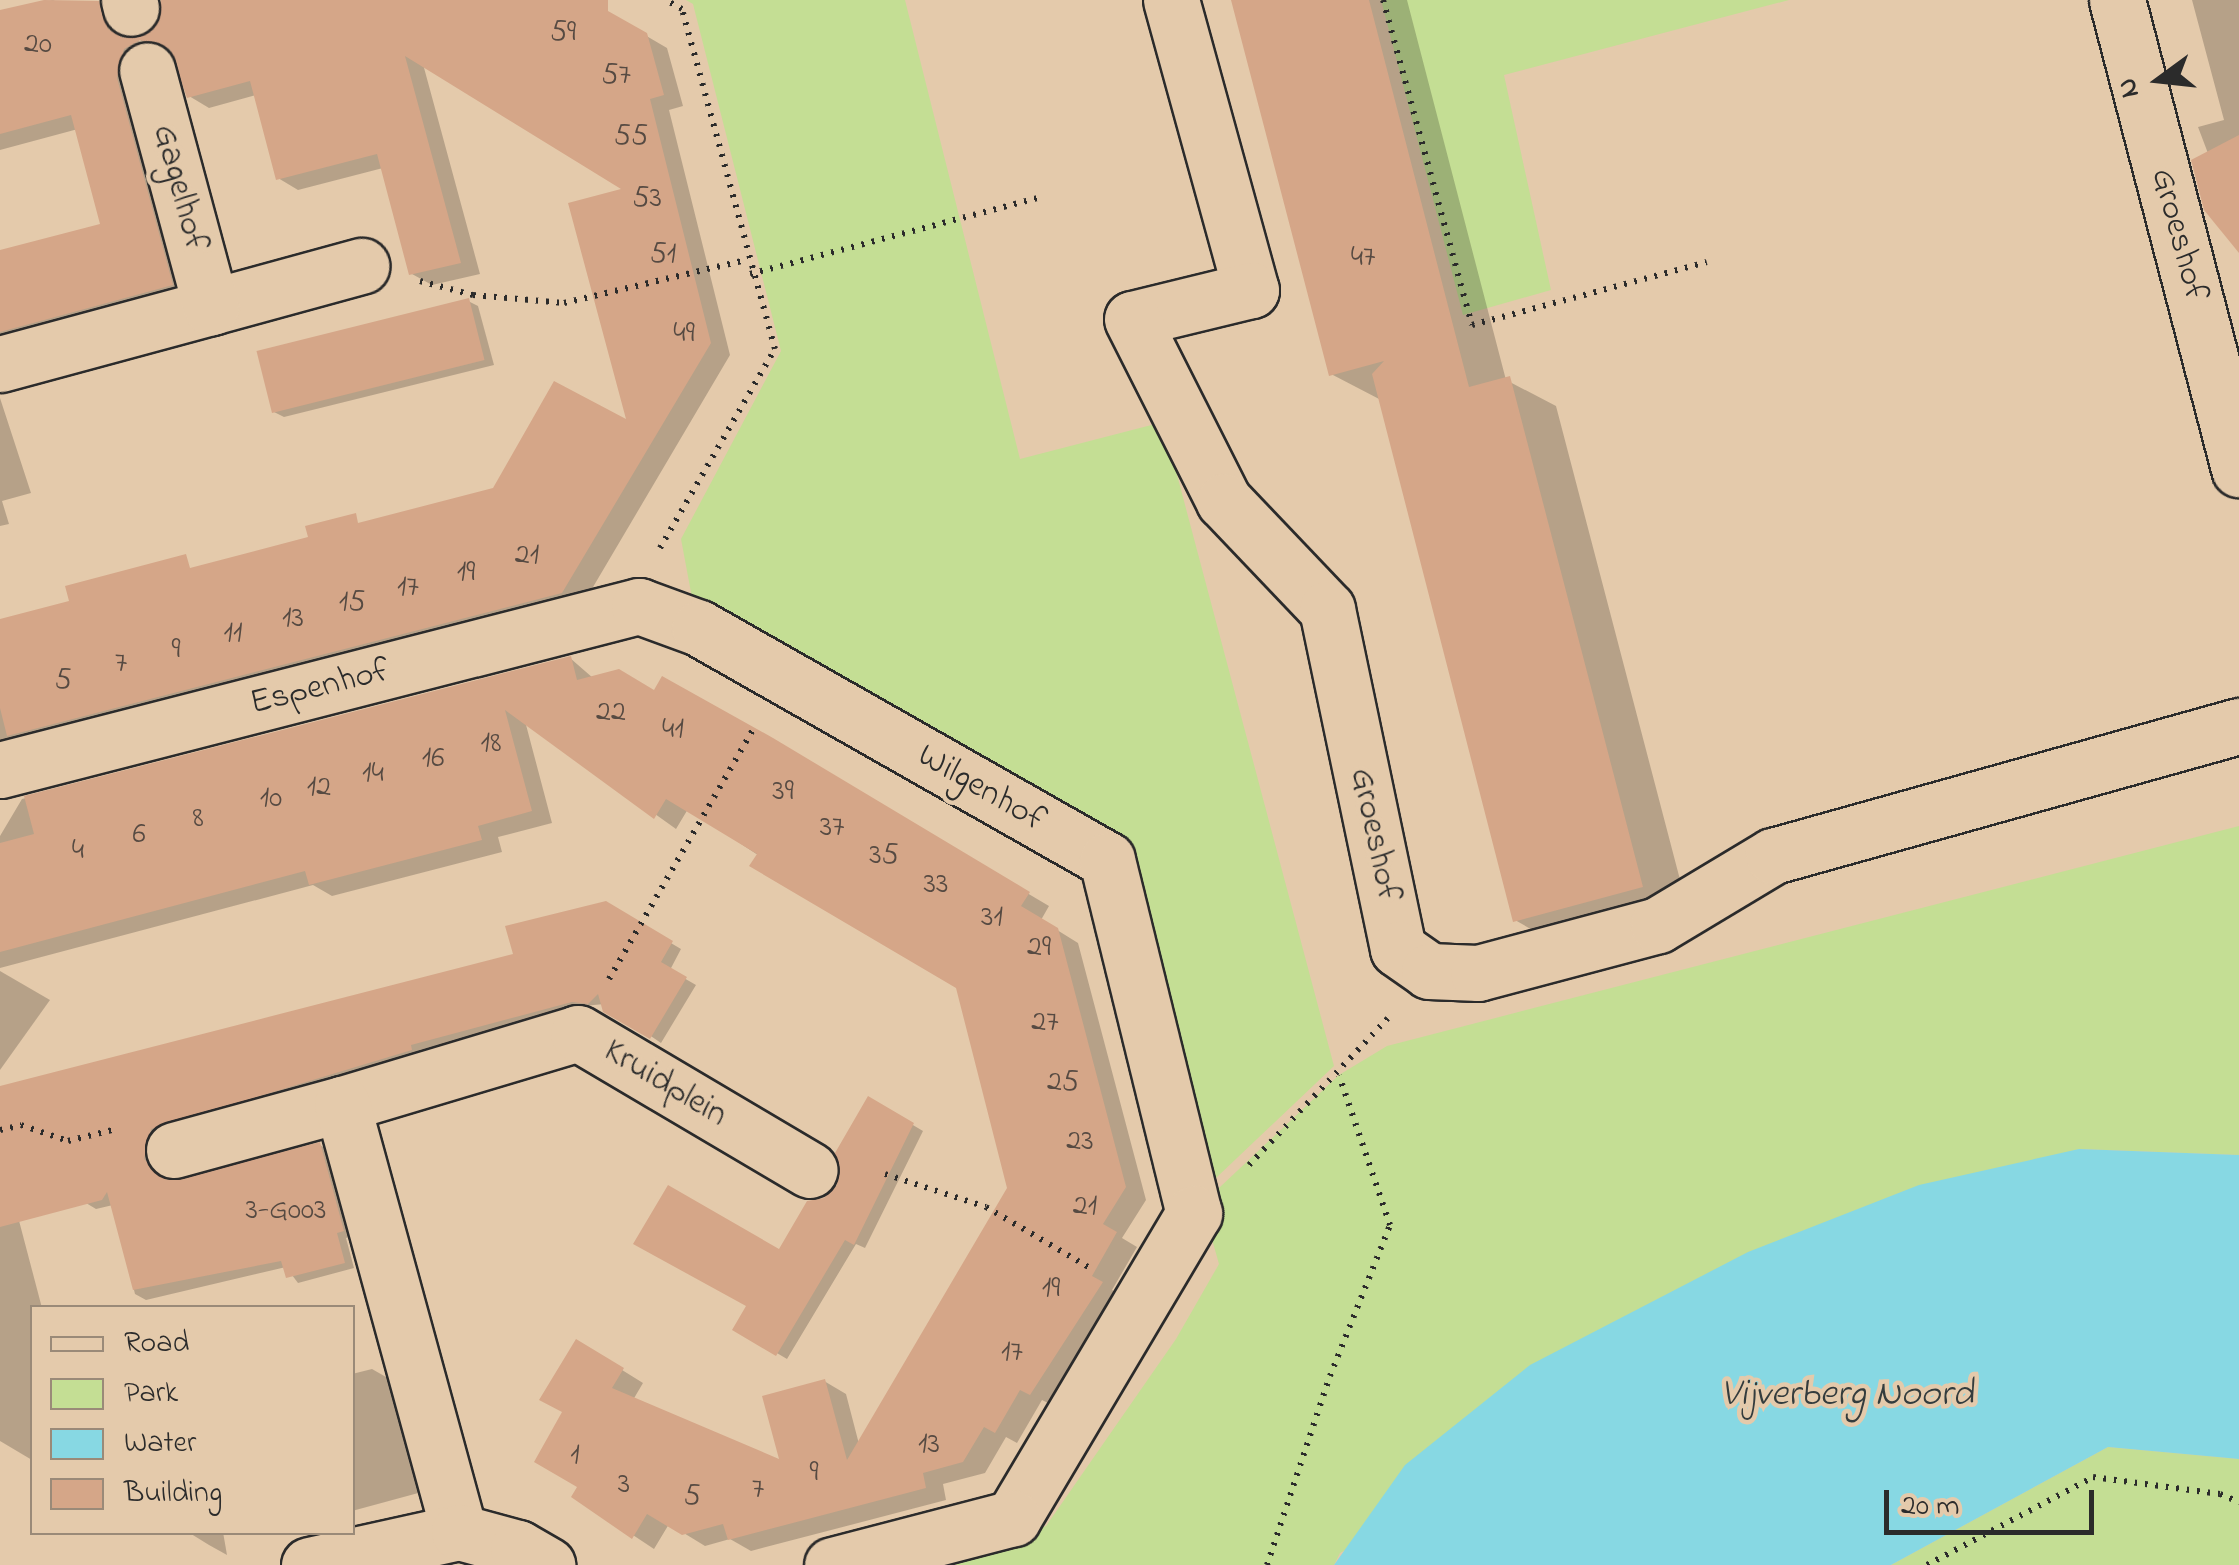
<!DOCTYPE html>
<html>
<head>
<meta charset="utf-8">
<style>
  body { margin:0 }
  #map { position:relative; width:2239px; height:1565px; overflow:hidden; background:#e4caab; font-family:"Indie Flower",sans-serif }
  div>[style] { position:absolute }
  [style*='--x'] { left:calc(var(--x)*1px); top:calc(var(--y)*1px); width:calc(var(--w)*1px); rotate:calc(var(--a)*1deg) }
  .green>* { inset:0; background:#c4de94 }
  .water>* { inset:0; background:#87d8e3 }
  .shadow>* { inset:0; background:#0003 }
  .building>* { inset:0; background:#d5a688; transform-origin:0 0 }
  .path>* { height:6px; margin-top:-3px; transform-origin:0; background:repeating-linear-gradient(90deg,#2b2b2b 0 2.5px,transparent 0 10.5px) }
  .roads { filter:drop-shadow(2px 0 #2b2b2b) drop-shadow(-2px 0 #2b2b2b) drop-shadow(0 2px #2b2b2b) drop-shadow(0 -2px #2b2b2b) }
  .minor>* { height:55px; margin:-27.5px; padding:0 27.5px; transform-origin:27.5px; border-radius:27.5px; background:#e4caab }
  span { translate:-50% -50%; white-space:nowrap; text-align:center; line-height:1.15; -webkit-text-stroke:9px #e4caab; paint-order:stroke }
  .number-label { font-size:30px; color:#564a42 }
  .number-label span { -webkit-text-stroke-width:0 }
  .street-label { font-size:35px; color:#2b2b2b }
  .water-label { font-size:38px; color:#343c3d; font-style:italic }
  .legend { position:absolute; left:30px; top:1305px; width:325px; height:230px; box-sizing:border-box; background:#e4caab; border:2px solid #9a8a78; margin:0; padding:12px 18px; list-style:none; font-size:30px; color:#2b2b2b }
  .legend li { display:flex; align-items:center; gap:20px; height:50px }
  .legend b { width:50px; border:2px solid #9a8a78 }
  .north { position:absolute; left:2109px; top:30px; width:100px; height:100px; -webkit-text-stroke:8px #e4caab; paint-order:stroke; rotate:255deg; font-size:28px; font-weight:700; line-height:40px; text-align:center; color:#2b2b2b }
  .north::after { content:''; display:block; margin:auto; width:35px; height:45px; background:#2b2b2b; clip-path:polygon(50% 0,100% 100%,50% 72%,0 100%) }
  .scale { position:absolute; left:1884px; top:1490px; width:210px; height:45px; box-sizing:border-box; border:5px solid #2b2b2b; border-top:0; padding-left:12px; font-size:30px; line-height:35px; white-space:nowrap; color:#2b2b2b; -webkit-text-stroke:8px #e4caab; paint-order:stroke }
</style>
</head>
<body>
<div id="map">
  <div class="green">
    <div style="clip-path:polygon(686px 0,905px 0,1020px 459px,1163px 422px,1334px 1066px,1197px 1196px,1120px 850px,809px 659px,693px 603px,681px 539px,781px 351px,693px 4px)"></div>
    <div style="clip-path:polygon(1381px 0,1789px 0,1504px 75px,1551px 290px,1463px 315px)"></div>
    <div style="clip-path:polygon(2239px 826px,2239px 1155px,2079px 1149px,1340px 1553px,1334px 1565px,912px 1565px,1046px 1526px,1176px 1339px,1219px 1264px,1202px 1204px,1339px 1075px,1387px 1046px)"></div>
    <div style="clip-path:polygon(2108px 1447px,2239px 1459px,2239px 1565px,1891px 1565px)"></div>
  </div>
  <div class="water">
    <div style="clip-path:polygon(2079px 1149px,2239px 1155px,2239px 1459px,2108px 1447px,1891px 1565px,1334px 1565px,1405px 1465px,1530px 1365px,1748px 1252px,1919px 1185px)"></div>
  </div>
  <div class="shadow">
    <div style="clip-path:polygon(53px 0,75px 11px,98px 5px,119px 17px,127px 37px,140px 41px,163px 19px,170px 0,585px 0,667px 48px,683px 106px,669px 110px,730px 355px,583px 604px,0 754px,0 622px,495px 490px,630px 424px,628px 190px,423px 64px,480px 274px,432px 285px,412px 274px,383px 168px,298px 190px,278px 178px,256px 95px,209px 108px,189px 96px,174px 54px,159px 50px,192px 296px,0 350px,0 253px,103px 226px,78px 129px,0 150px,0 14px)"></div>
    <div style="clip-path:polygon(1234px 0,1407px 0,1506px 380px,1556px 406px,1689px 914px,1562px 947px,1515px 920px,1381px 400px,1331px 374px)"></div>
    <div style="clip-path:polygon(2192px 0,2239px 0,2239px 235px,2198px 127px,2224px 120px)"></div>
    <div style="clip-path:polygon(468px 301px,478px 306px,494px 365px,284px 417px,274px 412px)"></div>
    <div style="clip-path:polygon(0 398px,31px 493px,2px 501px,9px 524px,0 526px)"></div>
    <div style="clip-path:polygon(570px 658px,593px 678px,655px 693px,663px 679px,1049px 906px,1041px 920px,1078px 943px,1146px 1200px,1122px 1238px,1137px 1247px,1112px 1290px,1122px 1296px,1052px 1405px,1042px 1400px,1017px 1443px,1006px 1437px,985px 1473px,943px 1484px,946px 1500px,751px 1551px,730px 1539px,705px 1546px,669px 1524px,654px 1549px,574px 1496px,580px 1486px,564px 1412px,577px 1342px,643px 1383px,633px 1400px,782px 1463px,824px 1381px,846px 1394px,859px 1444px,1010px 1188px,959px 987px,688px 809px,676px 829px,525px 721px,552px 823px,498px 837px,502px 852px,332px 896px,313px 885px,0 968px,0 836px,22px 799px)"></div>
    <div style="clip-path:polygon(605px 904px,681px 949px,670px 970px,696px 985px,661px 1043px,604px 1004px,584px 1006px,420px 1050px,421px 1055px,153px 1165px,170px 1182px,320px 1145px,330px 1151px,353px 1236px,346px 1238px,354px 1268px,298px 1283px,286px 1267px,146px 1300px,135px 1294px,113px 1205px,96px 1209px,86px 1203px,51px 1075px,516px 956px)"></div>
    <div style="clip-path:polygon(0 971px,50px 1000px,0 1070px)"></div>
    <div style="clip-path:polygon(869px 1099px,923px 1131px,865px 1248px,856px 1244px,787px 1359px,736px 1329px,780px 1253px,840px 1186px)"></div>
    <div style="clip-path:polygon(0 1204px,17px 1213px,42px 1308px,32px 1308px,32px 1460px,0 1441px)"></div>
    <div style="clip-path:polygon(372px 1369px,393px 1381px,422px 1492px,352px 1511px,352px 1374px)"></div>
    <div style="clip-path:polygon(188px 1532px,223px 1532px,227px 1555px,209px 1545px)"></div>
  </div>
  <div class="building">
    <div style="clip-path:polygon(44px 0,99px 1px,108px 29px,123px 38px,153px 30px,161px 0,608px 0,608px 11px,647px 33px,664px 95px,650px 99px,711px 343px,562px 593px,7px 736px,0 708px,0 619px,69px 601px,65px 586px,186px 554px,190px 568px,308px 537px,305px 526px,356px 513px,358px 523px,493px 488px,554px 381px,626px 419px,568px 203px,621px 189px,405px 56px,461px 263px,409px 275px,377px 154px,276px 180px,250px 81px,187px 98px,170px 49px,140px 40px,124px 49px,117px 78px,173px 285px,0 332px,0 250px,100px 224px,71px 115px,0 134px,0 10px)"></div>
    <div style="clip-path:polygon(1231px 0,1369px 0,1469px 387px,1510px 376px,1643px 887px,1513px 922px,1372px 374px,1384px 361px,1329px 376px)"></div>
    <div style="clip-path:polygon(2239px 135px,2239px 253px,2204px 210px,2191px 160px)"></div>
    <div style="left:469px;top:298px;width:64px;height:219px;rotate:76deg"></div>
    <div style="clip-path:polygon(571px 656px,577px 680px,619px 669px,654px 690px,662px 676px,773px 738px,1030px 892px,1021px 906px,1058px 928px,1126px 1187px,1103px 1224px,1117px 1232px,1092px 1276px,1103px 1282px,1030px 1395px,1020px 1390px,995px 1433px,984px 1427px,963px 1462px,923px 1473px,926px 1488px,728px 1540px,723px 1524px,682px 1535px,647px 1514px,632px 1539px,571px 1497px,577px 1487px,534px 1462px,562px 1412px,539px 1400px,576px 1339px,624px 1368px,612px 1388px,779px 1459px,762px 1396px,825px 1379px,847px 1460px,1007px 1188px,956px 988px,749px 866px,757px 854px,666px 799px,654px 819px,505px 710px,532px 811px,478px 826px,482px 840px,309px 885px,305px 871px,0 952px,0 843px,34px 834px,24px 796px)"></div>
    <div style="clip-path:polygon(606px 901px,673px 941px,661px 962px,687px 977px,650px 1039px,603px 1012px,598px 994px,588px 1004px,572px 1002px,411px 1045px,412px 1050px,151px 1129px,144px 1159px,167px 1180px,320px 1142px,344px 1231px,337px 1233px,345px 1263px,286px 1278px,281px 1261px,133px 1290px,107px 1192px,102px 1200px,0 1227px,0 1086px,513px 954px,505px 926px)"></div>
    <div style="clip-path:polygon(868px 1096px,914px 1123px,854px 1245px,845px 1240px,776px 1356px,732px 1330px,746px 1306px,633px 1244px,668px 1185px,779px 1249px,807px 1201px,824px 1198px,837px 1185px,835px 1153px)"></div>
  </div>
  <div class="path">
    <div style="--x:1383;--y:0;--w:337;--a:74.7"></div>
    <div style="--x:1472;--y:325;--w:243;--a:-15"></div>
    <div style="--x:750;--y:274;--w:301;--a:-14.8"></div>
    <div style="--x:420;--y:281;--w:55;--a:14.8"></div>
    <div style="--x:473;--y:295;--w:91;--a:5"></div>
    <div style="--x:564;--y:303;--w:187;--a:-13.3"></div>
    <div style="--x:660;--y:548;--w:230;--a:-60"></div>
    <div style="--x:775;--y:349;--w:352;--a:-105.3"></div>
    <div style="--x:682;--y:9;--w:18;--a:-151"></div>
    <div style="--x:609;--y:979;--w:288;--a:-60"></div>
    <div style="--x:0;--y:1130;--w:22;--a:-13"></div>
    <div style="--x:21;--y:1125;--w:50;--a:18.8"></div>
    <div style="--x:68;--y:1141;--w:45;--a:-14"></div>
    <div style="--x:1249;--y:1165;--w:202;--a:-46.6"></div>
    <div style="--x:885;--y:1174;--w:106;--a:18.1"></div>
    <div style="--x:986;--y:1207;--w:121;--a:30.4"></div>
    <div style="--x:1267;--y:1565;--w:199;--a:-71.6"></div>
    <div style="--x:1330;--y:1376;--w:162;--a:-68.3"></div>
    <div style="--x:1390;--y:1225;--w:158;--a:-108.8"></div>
    <div style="--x:1927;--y:1565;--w:188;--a:-27.9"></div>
    <div style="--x:2093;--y:1477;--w:128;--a:7.6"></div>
    <div style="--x:2220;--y:1494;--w:21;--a:23"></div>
  </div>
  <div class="roads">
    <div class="minor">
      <div style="--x:129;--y:0;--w:8;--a:76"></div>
      <div style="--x:1171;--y:0;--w:301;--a:74.6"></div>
      <div style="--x:1251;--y:290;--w:122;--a:166.3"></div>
      <div style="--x:1132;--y:319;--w:204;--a:63.2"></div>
      <div style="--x:1224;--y:501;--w:149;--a:46.4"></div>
      <div style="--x:1327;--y:609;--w:347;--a:78.2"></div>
      <div style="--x:1398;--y:949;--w:38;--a:35"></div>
      <div style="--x:1429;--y:971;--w:49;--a:2.3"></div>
      <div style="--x:1478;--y:973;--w:186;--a:-14.9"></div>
      <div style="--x:1658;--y:925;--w:134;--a:-31"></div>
      <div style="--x:1773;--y:856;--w:484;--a:-15.6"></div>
      <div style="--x:2117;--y:0;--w:485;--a:75.4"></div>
      <div style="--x:211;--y:307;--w:156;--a:-15.3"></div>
      <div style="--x:0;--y:364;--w:219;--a:-15.1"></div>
      <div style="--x:211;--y:307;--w:245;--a:-105.1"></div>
      <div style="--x:0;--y:770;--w:660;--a:-14.39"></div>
      <div style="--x:639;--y:606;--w:64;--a:20.1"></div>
      <div style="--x:699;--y:628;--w:469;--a:29.6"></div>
      <div style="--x:1107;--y:860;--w:364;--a:76.2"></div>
      <div style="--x:1194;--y:1213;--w:355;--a:120.7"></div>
      <div style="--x:1013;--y:1518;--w:187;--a:165.4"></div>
      <div style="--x:342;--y:1104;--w:246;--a:-16.7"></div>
      <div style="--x:578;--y:1033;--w:269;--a:30.6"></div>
      <div style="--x:174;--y:1150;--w:174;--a:-15.3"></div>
      <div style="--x:342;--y:1104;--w:444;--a:74.7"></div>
      <div style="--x:309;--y:1565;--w:154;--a:-12.4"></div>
      <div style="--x:459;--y:1532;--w:61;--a:15.2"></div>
      <div style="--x:518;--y:1548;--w:34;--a:30"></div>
    </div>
  </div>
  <div class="number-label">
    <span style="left:563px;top:33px">59</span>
    <span style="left:38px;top:45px">20</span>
    <span style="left:616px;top:76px">57</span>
    <span style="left:631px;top:137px">55</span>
    <span style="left:647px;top:199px">53</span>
    <span style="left:663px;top:255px">51</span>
    <span style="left:1363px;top:258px">47</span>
    <span style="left:684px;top:334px">49</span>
    <span style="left:527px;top:556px">21</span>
    <span style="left:466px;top:573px">19</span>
    <span style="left:408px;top:588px">17</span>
    <span style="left:352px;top:603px">15</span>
    <span style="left:293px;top:619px">13</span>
    <span style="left:233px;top:634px">11</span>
    <span style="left:176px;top:650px">9</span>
    <span style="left:121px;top:664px">7</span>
    <span style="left:63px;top:681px">5</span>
    <span style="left:611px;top:713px">22</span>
    <span style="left:673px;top:730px">41</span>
    <span style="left:491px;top:744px">18</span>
    <span style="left:433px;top:759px">16</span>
    <span style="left:373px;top:774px">14</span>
    <span style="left:319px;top:788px">12</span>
    <span style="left:783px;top:792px">39</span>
    <span style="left:271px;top:799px">10</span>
    <span style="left:198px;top:819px">8</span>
    <span style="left:832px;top:828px">37</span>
    <span style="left:139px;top:835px">6</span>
    <span style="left:78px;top:851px">4</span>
    <span style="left:884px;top:856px">35</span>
    <span style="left:936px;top:885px">33</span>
    <span style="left:992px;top:918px">31</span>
    <span style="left:1039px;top:948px">29</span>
    <span style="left:1045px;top:1023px">27</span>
    <span style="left:1063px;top:1083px">25</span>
    <span style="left:1080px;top:1142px">23</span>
    <span style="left:1085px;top:1207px">21</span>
    <span style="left:286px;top:1211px">3-G003</span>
    <span style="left:1051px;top:1289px">19</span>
    <span style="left:1012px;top:1353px">17</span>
    <span style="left:929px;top:1445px">13</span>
    <span style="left:575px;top:1456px">1</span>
    <span style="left:814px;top:1473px">9</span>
    <span style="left:624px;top:1485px">3</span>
    <span style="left:758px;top:1490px">7</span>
    <span style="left:692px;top:1497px">5</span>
  </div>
  <div class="street-label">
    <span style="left:179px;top:188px;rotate:75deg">Gagelhof</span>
    <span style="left:2178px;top:235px;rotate:75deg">Groeshof</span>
    <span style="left:320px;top:688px;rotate:-14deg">Espenhof</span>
    <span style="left:981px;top:789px;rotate:30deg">Wilgenhof</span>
    <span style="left:1374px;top:835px;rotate:78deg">Groeshof</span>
    <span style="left:665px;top:1084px;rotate:31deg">Kruidplein</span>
  </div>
  <div class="water-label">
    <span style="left:1847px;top:1396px">Vijverberg Noord</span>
  </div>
  <ul class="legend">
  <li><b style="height:12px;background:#e4caab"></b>Road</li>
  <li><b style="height:28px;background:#c4de94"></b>Park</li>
  <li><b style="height:28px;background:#87d8e3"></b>Water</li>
  <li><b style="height:28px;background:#d5a688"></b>Building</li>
  </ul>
  <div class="north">N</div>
  <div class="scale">20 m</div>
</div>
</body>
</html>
